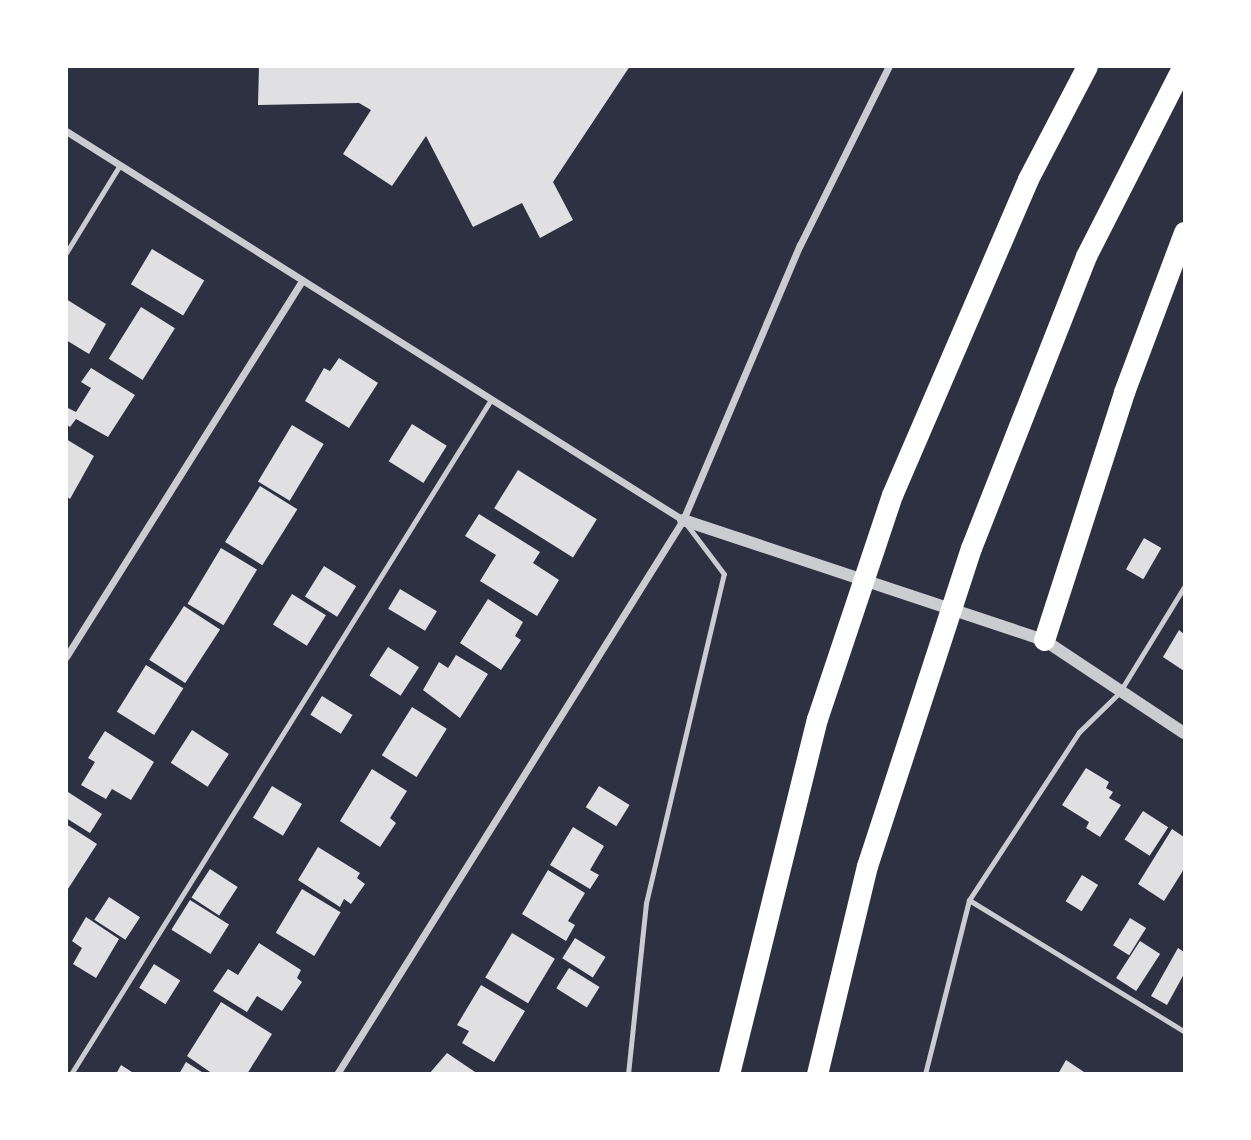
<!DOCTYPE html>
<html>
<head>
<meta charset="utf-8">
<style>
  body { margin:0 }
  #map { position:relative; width:1251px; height:1140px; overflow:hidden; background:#2d3142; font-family:"Varela Round",sans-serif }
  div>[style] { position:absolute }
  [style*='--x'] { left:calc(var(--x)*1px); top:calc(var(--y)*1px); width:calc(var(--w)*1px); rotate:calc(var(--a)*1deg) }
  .building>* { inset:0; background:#e0e0e3; transform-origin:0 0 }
  .service>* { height:5px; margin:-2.5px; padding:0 2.5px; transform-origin:2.5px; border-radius:2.5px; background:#caccd0 }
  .minor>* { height:7px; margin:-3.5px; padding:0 3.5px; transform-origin:3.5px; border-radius:3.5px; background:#caccd0 }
  .tertiary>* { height:12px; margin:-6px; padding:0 6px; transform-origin:6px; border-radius:6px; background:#caccd0 }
  .motorway>* { height:21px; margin:-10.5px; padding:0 10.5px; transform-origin:10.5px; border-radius:10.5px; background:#fff }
  span { translate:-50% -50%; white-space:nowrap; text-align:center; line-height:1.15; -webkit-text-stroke:5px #fff; paint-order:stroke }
  .frame { position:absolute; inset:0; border:68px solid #fff; pointer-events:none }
</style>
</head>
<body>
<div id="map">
  <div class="building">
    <div style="clip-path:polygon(259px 66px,630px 66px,553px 182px,573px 220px,540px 238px,522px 203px,473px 227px,426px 136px,392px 186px,343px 154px,371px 110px,359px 103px,258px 105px)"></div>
    <div style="left:152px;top:249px;width:61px;height:41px;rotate:31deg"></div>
    <div style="clip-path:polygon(66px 299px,106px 324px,89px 354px,66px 340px)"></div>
    <div style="left:141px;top:307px;width:40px;height:61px;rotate:32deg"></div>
    <div style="clip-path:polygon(339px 358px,378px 383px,349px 428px,305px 401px,324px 368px,330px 371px)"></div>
    <div style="clip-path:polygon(91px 368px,135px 395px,108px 437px,76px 419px,70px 427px,66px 424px,66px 407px,76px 412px,91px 388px,81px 382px)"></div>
    <div style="left:412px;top:424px;width:41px;height:44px;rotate:32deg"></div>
    <div style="left:292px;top:425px;width:37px;height:66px;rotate:31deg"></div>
    <div style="clip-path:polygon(66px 439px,94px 456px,70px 499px,66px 496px)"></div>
    <div style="left:518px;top:470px;width:93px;height:45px;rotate:32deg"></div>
    <div style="left:260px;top:486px;width:44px;height:66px;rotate:32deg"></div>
    <div style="clip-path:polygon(479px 514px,540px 552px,533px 563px,559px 580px,537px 616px,480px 581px,496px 555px,465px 536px)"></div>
    <div style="left:1144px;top:538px;width:20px;height:36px;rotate:30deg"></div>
    <div style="left:221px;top:548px;width:42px;height:65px;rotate:31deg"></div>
    <div style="left:324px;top:566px;width:38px;height:36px;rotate:32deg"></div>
    <div style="left:400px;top:589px;width:43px;height:23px;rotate:31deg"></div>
    <div style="left:292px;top:594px;width:40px;height:36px;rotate:32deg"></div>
    <div style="clip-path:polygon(488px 599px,523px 622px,515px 636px,521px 640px,501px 670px,460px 643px)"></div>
    <div style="left:184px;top:606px;width:43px;height:64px;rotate:33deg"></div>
    <div style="clip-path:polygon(1179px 630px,1184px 634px,1184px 671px,1163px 657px)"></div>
    <div style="left:388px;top:647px;width:37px;height:34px;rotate:33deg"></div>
    <div style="clip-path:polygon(456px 655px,488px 674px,460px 718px,423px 690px,439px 662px,448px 668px)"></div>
    <div style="left:146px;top:665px;width:44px;height:55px;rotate:32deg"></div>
    <div style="left:322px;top:696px;width:36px;height:22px;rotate:32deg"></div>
    <div style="left:412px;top:707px;width:41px;height:57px;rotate:32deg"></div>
    <div style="left:192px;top:730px;width:44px;height:39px;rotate:33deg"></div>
    <div style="clip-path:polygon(105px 731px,154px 762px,131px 800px,112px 789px,106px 799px,81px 785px,95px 762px,88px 758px)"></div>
    <div style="clip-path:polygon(1086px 768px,1109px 782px,1106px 788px,1113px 792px,1109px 798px,1121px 805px,1100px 837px,1086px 828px,1089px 822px,1062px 805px)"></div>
    <div style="clip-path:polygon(372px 769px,407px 791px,390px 818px,396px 823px,380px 847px,340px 821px)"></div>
    <div style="left:272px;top:786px;width:35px;height:37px;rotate:31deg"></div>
    <div style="left:599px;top:786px;width:36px;height:25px;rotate:32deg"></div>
    <div style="clip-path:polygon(68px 792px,102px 814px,90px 833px,66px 818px)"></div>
    <div style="left:1143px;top:811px;width:30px;height:34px;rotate:33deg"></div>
    <div style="clip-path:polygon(66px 824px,97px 844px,66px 892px)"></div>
    <div style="clip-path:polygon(573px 827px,604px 846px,590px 870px,599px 875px,590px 889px,550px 865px)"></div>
    <div style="clip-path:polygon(1172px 829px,1184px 837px,1184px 869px,1164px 901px,1138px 884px)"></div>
    <div style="clip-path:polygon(318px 847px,360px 873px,357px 878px,365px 884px,351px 904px,344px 899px,340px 907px,298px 880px)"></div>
    <div style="left:210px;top:869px;width:33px;height:34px;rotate:33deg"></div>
    <div style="clip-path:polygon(548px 870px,585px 893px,568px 921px,575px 925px,566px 941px,522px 914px)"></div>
    <div style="left:1082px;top:875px;width:19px;height:31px;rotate:32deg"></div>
    <div style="left:302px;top:889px;width:45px;height:51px;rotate:31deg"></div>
    <div style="left:109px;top:897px;width:37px;height:27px;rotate:33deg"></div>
    <div style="left:190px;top:900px;width:46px;height:35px;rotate:32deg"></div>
    <div style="clip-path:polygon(86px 917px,119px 939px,96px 978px,73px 964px,82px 948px,72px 941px)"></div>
    <div style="left:1130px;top:918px;width:19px;height:32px;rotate:32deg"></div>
    <div style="left:512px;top:933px;width:50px;height:52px;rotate:31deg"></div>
    <div style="left:575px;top:938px;width:36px;height:24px;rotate:32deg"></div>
    <div style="left:1140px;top:941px;width:24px;height:44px;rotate:33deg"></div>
    <div style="clip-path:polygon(259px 943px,301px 970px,297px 978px,302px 982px,282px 1011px,257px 996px,247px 1012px,213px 991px,228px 969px,238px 975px)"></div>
    <div style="clip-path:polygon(1178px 948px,1184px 952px,1184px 974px,1167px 1005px,1151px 996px)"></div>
    <div style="left:154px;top:964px;width:31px;height:28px;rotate:32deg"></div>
    <div style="left:569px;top:968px;width:36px;height:24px;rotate:32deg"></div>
    <div style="clip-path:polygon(481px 985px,525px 1011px,494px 1062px,462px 1043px,469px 1031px,457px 1025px)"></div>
    <div style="clip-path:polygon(221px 1002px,272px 1034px,247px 1074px,213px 1074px,187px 1056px)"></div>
    <div style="clip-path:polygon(447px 1053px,478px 1074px,429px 1074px)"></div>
    <div style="clip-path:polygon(1066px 1060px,1087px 1074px,1058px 1074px)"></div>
    <div style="clip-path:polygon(186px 1062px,205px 1074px,179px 1074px)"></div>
    <div style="clip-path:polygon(121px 1065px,135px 1074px,116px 1074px)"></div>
  </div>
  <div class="service">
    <div style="--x:66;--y:253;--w:103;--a:-58.5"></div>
    <div style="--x:1184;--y:587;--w:124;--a:121.5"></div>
    <div style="--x:1119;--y:693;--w:56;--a:135.7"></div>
    <div style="--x:1079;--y:732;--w:201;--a:123.2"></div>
    <div style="--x:969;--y:900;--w:252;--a:31.4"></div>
    <div style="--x:71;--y:1074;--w:793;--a:-58.09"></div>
    <div style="--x:628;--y:1074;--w:172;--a:-84"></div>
    <div style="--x:646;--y:903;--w:338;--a:-76.7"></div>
    <div style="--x:724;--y:574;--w:61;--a:-127.1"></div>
    <div style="--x:925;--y:1074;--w:179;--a:-75.8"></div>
  </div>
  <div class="minor">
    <div style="--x:66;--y:131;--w:729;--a:32.23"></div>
    <div style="--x:66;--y:657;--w:444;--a:-57.9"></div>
    <div style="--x:337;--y:1074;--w:653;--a:-58.01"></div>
    <div style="--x:683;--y:520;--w:299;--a:-67"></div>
    <div style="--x:800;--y:245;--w:200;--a:-63.6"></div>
  </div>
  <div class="tertiary">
    <div style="--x:683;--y:520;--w:380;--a:18.4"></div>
    <div style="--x:1044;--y:640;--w:168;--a:33.6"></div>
  </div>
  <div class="motorway">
    <div style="--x:1044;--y:640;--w:261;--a:-72.1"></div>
    <div style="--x:1124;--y:392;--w:171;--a:-69.4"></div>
    <div style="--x:729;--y:1074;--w:366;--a:-76.1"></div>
    <div style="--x:817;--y:719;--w:236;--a:-71.5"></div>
    <div style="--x:892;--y:495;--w:344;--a:-66.7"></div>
    <div style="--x:1028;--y:179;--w:127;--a:-62.4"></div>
    <div style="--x:817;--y:1074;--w:214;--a:-76.5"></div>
    <div style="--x:867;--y:866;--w:335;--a:-71.9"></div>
    <div style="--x:971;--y:548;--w:314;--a:-68.5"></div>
    <div style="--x:1086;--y:256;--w:213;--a:-63"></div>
  </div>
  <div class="frame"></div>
</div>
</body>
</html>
